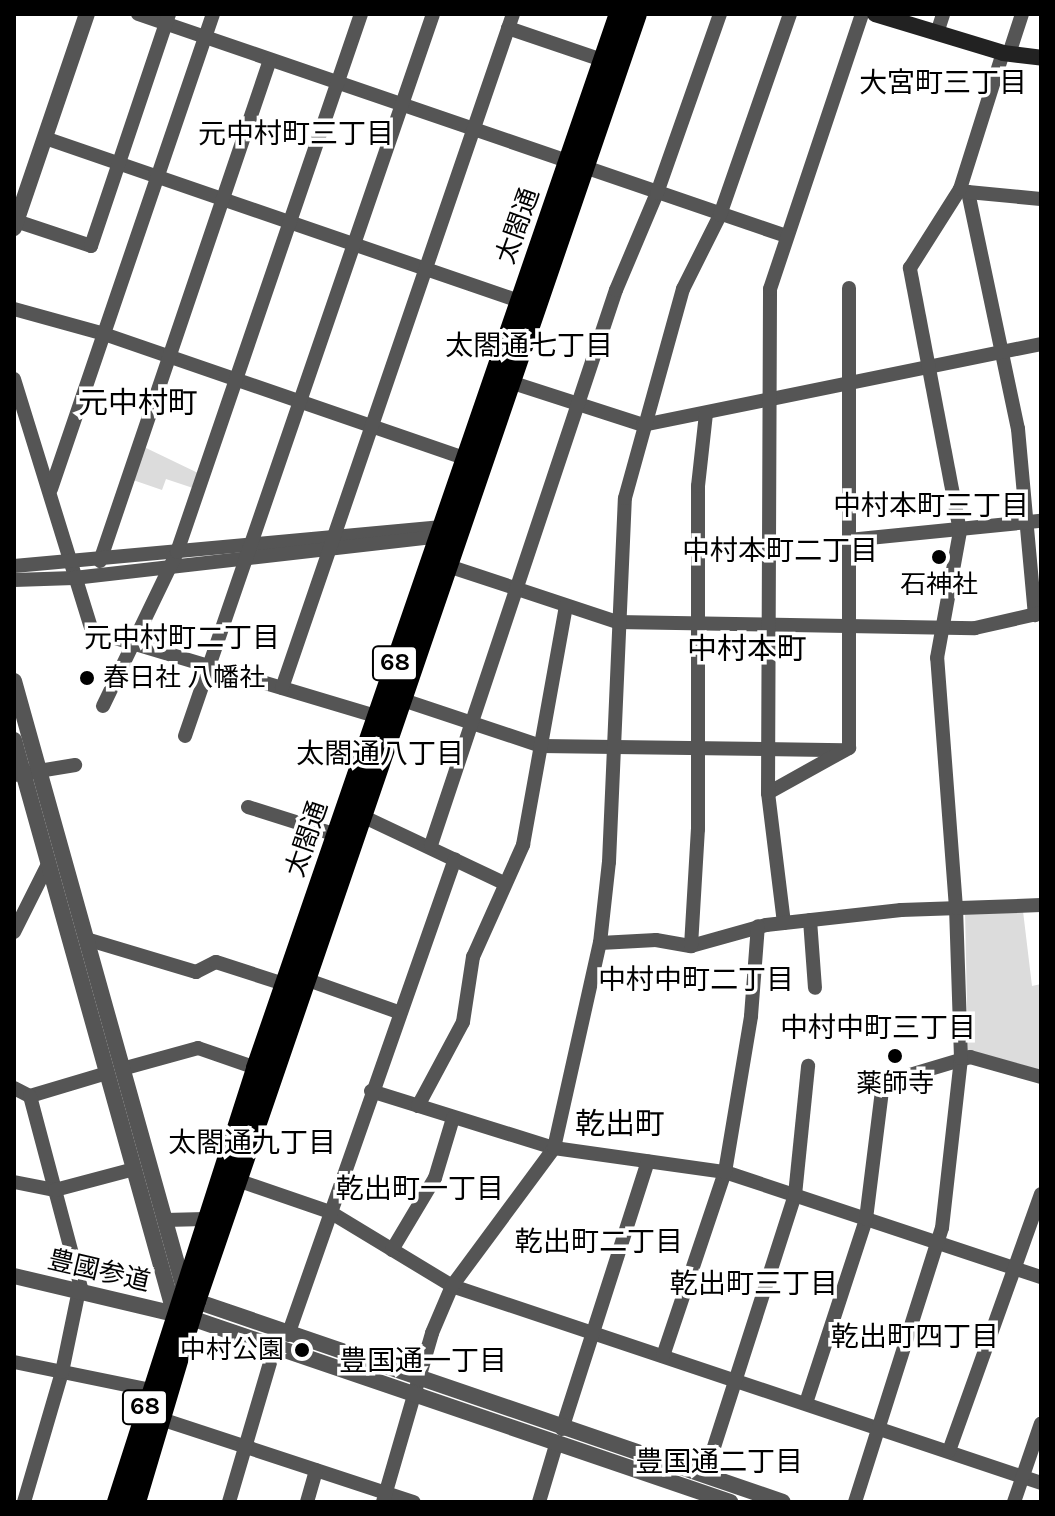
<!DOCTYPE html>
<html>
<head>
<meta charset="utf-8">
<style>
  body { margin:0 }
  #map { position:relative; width:1055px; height:1516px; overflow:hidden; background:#fff; font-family:Karla,"Noto Sans JP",sans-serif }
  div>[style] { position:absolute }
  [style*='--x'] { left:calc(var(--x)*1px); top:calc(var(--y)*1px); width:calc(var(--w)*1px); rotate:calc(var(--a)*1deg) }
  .green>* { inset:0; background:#dcdcdc }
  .minor>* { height:14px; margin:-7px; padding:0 7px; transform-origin:7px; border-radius:7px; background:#555 }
  .tertiary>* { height:16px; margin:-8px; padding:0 8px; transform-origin:8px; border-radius:8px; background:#555 }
  .secondary>* { height:16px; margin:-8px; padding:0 8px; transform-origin:8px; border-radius:8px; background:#222 }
  .primary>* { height:20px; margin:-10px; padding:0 10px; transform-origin:10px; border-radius:10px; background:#000 }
  .dots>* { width:22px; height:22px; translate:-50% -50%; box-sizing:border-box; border:4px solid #fff; border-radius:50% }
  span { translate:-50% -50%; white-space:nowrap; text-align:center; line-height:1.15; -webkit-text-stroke:7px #fff; paint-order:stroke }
  .shield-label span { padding:2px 6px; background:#fff; border:2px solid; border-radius:6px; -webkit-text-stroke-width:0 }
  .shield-label { font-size:24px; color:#000; font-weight:700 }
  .street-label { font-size:26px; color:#000 }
  .poi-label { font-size:26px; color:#000 }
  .left { translate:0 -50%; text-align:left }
  .right { translate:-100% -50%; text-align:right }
  .neighbourhood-label { font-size:28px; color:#000 }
  .quarter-label { font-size:30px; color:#000 }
  .frame { position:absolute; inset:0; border:16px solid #000; pointer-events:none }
</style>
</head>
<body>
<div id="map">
  <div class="green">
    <div style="clip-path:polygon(144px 447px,198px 473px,193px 488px,166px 479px,162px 490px,133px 480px)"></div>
    <div style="clip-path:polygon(965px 911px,1023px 911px,1032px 986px,1041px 984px,1041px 1070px,968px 1050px)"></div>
  </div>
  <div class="minor">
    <div style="--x:138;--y:14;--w:685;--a:18.91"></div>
    <div style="--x:508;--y:28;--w:99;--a:18.8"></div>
    <div style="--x:937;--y:33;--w:20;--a:-72"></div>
    <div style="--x:1009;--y:54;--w:42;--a:-72"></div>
    <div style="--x:45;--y:138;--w:501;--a:18.98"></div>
    <div style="--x:960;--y:189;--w:9;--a:21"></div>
    <div style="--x:968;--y:192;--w:242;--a:78.1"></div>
    <div style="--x:1018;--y:429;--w:187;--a:84.8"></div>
    <div style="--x:968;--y:192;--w:73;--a:5.5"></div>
    <div style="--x:16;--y:221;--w:79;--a:18.4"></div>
    <div style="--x:91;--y:246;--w:245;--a:-71.4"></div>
    <div style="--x:14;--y:309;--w:93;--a:15.5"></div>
    <div style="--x:104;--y:334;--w:382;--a:19"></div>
    <div style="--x:14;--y:379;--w:264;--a:72.8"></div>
    <div style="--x:92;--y:631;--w:296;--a:16.7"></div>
    <div style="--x:510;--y:382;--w:140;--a:17.9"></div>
    <div style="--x:643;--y:425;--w:406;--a:-11.5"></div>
    <div style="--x:51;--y:489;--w:502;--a:-71.17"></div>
    <div style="--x:849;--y:540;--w:193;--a:-5.7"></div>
    <div style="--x:100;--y:561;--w:529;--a:-71.26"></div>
    <div style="--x:442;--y:564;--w:184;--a:18.3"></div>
    <div style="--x:617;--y:622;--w:358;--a:1"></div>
    <div style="--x:975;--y:628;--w:68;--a:-12.8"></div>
    <div style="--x:14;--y:566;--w:430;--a:-5.2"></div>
    <div style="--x:14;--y:580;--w:60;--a:-1.9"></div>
    <div style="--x:74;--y:578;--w:363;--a:-6.5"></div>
    <div style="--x:282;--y:688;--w:712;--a:-71.08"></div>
    <div style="--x:400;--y:699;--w:149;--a:18.4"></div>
    <div style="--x:541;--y:746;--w:303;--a:0.8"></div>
    <div style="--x:103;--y:706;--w:171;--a:-64.3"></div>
    <div style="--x:177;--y:552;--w:569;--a:-71.12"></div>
    <div style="--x:185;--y:736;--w:763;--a:-71.04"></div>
    <div style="--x:14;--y:775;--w:62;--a:-9.3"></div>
    <div style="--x:768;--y:793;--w:93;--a:-29.1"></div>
    <div style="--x:849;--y:748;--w:460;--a:-90"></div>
    <div style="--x:248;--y:807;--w:93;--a:17.5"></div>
    <div style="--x:360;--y:815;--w:157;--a:25.3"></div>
    <div style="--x:431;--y:845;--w:585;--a:-71.57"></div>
    <div style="--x:616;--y:290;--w:105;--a:-67.1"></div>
    <div style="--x:657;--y:193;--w:190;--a:-70.6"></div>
    <div style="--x:810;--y:920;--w:68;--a:85.8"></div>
    <div style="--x:784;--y:923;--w:131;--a:-97"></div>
    <div style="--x:768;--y:793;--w:504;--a:-89.77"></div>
    <div style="--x:770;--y:289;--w:290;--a:-71.5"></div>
    <div style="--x:14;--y:932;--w:76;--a:-63.4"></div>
    <div style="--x:86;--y:939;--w:115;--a:16.7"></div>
    <div style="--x:196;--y:972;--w:22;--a:-27"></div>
    <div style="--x:216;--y:962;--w:71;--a:17.9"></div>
    <div style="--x:284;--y:984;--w:22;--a:-13"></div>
    <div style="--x:305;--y:979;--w:99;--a:19.5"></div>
    <div style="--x:600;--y:943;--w:56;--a:-3.1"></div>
    <div style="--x:656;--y:940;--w:36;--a:10"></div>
    <div style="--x:691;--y:946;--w:78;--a:-15.6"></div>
    <div style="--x:766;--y:925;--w:136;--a:-6.3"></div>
    <div style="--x:901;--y:910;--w:140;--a:-2"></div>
    <div style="--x:691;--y:946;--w:117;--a:-86.6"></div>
    <div style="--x:698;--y:829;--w:343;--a:-90"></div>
    <div style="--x:698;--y:486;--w:72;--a:-83.7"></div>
    <div style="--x:122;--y:1069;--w:79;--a:-15.4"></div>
    <div style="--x:198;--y:1048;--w:61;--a:19"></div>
    <div style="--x:14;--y:1088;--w:18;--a:27"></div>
    <div style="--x:30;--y:1096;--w:80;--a:-16.6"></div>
    <div style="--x:371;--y:1091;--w:192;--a:17.3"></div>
    <div style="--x:554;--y:1148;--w:173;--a:8"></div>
    <div style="--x:725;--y:1172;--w:333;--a:18.4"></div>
    <div style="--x:30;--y:1096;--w:202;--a:75.1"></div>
    <div style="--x:418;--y:1106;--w:95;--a:-61.8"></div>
    <div style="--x:463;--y:1022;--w:66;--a:-81.3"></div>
    <div style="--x:473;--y:957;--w:123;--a:-65.9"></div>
    <div style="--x:523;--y:845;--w:243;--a:-79.8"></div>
    <div style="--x:237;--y:1180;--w:98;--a:19"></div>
    <div style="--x:330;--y:1212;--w:143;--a:31.2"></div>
    <div style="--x:452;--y:1286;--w:621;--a:18.49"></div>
    <div style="--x:14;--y:1182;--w:42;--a:11"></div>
    <div style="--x:55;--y:1190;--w:82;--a:-14.9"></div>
    <div style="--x:165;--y:1220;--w:40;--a:-1.4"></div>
    <div style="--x:392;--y:1250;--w:84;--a:-59.2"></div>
    <div style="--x:435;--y:1178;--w:63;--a:-73.3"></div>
    <div style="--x:288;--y:1335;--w:504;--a:-70.67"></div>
    <div style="--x:663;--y:1356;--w:194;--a:-71.4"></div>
    <div style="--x:725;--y:1172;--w:158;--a:-80.5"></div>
    <div style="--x:751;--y:1016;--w:90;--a:-85.6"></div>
    <div style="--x:14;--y:1362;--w:139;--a:11.6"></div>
    <div style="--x:806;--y:1403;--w:194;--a:-71.9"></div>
    <div style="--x:866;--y:1219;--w:137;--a:-82.9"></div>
    <div style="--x:883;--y:1083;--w:91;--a:-16.6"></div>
    <div style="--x:970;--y:1057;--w:74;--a:15.7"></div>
    <div style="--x:161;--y:1419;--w:266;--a:18.2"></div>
    <div style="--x:562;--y:1429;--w:281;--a:-72.2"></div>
    <div style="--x:949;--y:1451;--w:273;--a:-70.3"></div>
    <div style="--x:705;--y:1475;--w:294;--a:-72.2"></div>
    <div style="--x:795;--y:1195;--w:130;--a:-84.2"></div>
    <div style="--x:24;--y:1502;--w:135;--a:-73.7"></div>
    <div style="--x:62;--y:1372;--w:84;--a:-78.3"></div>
    <div style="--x:229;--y:1502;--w:159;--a:-73.6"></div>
    <div style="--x:307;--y:1502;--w:33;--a:-74"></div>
    <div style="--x:383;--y:1502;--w:176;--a:-73.8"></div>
    <div style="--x:432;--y:1333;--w:51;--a:-66.9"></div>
    <div style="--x:452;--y:1286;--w:172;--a:-53.5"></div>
    <div style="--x:554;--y:1148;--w:210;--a:-77.4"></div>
    <div style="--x:600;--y:943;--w:81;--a:-83.7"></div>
    <div style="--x:609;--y:862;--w:364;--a:-87.5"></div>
    <div style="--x:625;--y:498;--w:217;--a:-74.5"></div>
    <div style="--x:683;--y:289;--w:83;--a:-63.4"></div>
    <div style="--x:720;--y:215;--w:213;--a:-70.8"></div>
    <div style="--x:539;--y:1502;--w:59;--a:-73.4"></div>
    <div style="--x:855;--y:1502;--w:287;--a:-72.4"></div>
    <div style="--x:942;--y:1228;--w:171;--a:-83.6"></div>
    <div style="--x:961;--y:1058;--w:150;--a:-91.9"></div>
    <div style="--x:956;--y:908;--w:251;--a:-94.3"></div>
    <div style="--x:937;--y:658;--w:129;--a:-79.7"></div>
    <div style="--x:960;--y:531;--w:268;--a:-100.8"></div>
    <div style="--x:910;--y:268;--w:93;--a:-57.7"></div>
    <div style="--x:960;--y:189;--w:143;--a:-72.5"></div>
    <div style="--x:1014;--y:1502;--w:83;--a:-71.1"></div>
  </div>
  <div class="tertiary">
    <div style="--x:14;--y:228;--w:226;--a:-71.2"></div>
    <div style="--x:14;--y:681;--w:627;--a:74.37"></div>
    <div style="--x:183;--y:1285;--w:21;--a:51"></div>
    <div style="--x:196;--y:1301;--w:620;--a:18.9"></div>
    <div style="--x:14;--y:740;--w:594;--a:74.37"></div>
    <div style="--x:14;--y:1276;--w:182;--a:13.3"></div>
    <div style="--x:191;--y:1318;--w:570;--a:18.85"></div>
  </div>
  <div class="secondary">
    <div style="--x:875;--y:14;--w:134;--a:16.9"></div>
    <div style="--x:1003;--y:53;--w:38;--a:7"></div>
  </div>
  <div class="primary">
    <div style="--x:117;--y:1502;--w:456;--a:-72.2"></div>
    <div style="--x:256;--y:1068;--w:1115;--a:-71"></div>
    <div style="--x:136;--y:1502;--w:210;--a:-73.4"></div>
    <div style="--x:196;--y:1301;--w:1360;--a:-71.09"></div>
  </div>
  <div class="dots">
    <div style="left:939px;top:557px;background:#000"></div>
    <div style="left:87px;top:678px;background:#000"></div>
    <div style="left:895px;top:1056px;background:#000"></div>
    <div style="left:302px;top:1350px;background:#000"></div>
  </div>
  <div class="shield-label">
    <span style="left:395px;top:663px">68</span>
    <span style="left:145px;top:1407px">68</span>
  </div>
  <div class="street-label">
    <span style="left:518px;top:226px;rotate:-70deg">太閤通</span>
    <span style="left:307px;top:839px;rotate:-71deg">太閤通</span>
    <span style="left:99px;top:1271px;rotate:13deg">豊國参道</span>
  </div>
  <div class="poi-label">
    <span style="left:939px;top:585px">石神社</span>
    <span class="left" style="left:103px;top:678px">春日社 八幡社</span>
    <span style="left:895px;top:1084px">薬師寺</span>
    <span class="right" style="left:284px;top:1350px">中村公園</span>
  </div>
  <div class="neighbourhood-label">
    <span style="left:943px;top:83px">大宮町三丁目</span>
    <span style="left:296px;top:134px">元中村町三丁目</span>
    <span style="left:529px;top:346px">太閤通七丁目</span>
    <span style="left:931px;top:506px">中村本町三丁目</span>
    <span style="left:780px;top:551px">中村本町二丁目</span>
    <span style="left:182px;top:638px">元中村町二丁目</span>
    <span style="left:380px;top:754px">太閤通八丁目</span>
    <span style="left:696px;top:980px">中村中町二丁目</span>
    <span style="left:878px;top:1028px">中村中町三丁目</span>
    <span style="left:252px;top:1143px">太閤通九丁目</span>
    <span style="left:420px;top:1189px">乾出町一丁目</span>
    <span style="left:599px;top:1242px">乾出町二丁目</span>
    <span style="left:754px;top:1284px">乾出町三丁目</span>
    <span style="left:915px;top:1337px">乾出町四丁目</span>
    <span style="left:423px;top:1361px">豊国通一丁目</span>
    <span style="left:719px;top:1462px">豊国通二丁目</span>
  </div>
  <div class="quarter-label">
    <span style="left:138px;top:403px">元中村町</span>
    <span style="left:747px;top:649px">中村本町</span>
    <span style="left:620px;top:1124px">乾出町</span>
  </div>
  <div class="frame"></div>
</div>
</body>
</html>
